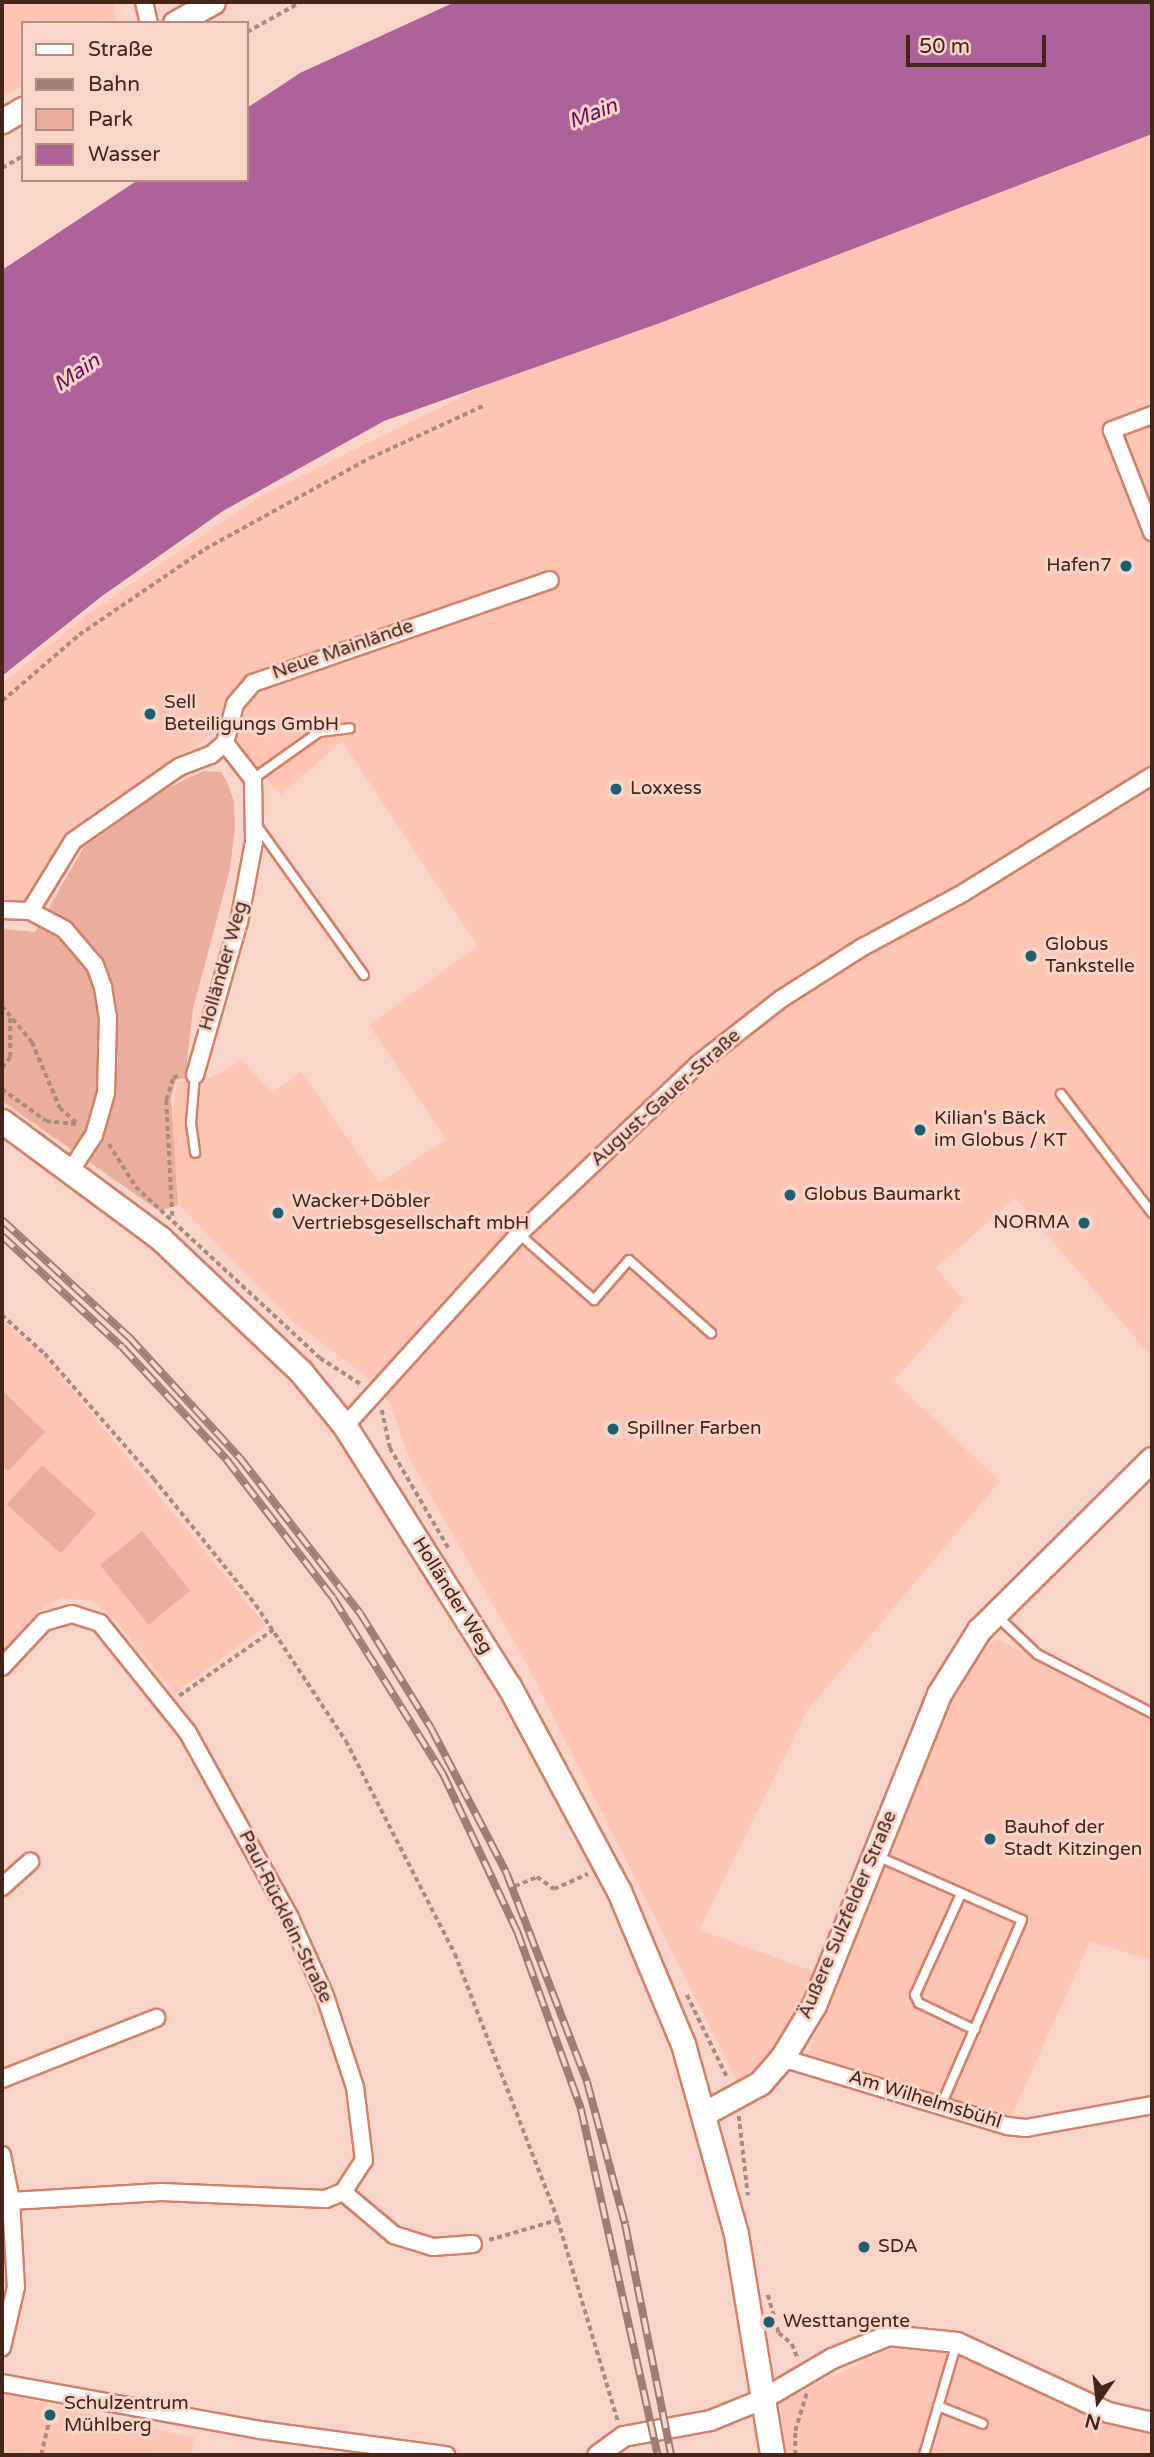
<!DOCTYPE html>
<html>
<head>
<meta charset="utf-8">
<style>
  body { margin:0 }
  #map { position:relative; width:1154px; height:2457px; overflow:hidden; background:#f8d4c9; font-family:"Varela Round",sans-serif }
  div>[style] { position:absolute }
  [style*='--x'] { left:calc(var(--x)*1px); top:calc(var(--y)*1px); width:calc(var(--w)*1px); rotate:calc(var(--a)*1deg) }
  .built>* { inset:0; background:#ffc5b4 }
  .green>* { inset:0; background:#ebae9d; transform-origin:0 0 }
  .water>* { inset:0; background:#ad629a }
  .path>* { height:3.5px; margin-top:-1.75px; transform-origin:0; background:repeating-linear-gradient(90deg,#ac8a7f 0 5px,transparent 0 8.5px) }
  .roads { filter:drop-shadow(2px 0 #d28169) drop-shadow(-2px 0 #d28169) drop-shadow(0 2px #d28169) drop-shadow(0 -2px #d28169) }
  .service>* { height:8px; margin:-4px; padding:0 4px; transform-origin:4px; border-radius:4px; background:#fff }
  .minor>* { height:16px; margin:-8px; padding:0 8px; transform-origin:8px; border-radius:8px; background:#fff }
  .tertiary>* { height:19px; margin:-9.5px; padding:0 9.5px; transform-origin:9.5px; border-radius:9.5px; background:#fff }
  .secondary>* { height:23px; margin:-11.5px; padding:0 11.5px; transform-origin:11.5px; border-radius:11.5px; background:#fff }
  .rail>* { height:8px; margin-top:-4px; transform-origin:0; background:repeating-linear-gradient(90deg,#f8d4c9 0 16px,#a07d73 0 32px); box-sizing:border-box; border-block:2px solid #a07d73 }
  .dots>* { width:19px; height:19px; translate:-50% -50%; box-sizing:border-box; border:4px solid #f8d4c9; border-radius:50% }
  span { translate:-50% -50%; white-space:nowrap; text-align:center; line-height:1.15; -webkit-text-stroke:6px #f8d4c9; paint-order:stroke }
  .poi-label { font-size:19px; color:#45241a }
  .right { translate:-100% -50%; text-align:right }
  .left { translate:0 -50%; text-align:left }
  .street-label { font-size:19px; color:#45241a }
  .water-label { font-size:21px; color:#6c0c5c; font-style:italic }
  .frame { position:absolute; inset:0; border:4px solid #45241a; pointer-events:none }
  .legend { position:absolute; left:21px; top:21px; width:228px; height:161px; box-sizing:border-box; background:#f8d4c9; border:2px solid #b08e83; margin:0; padding:9px 12px; list-style:none; font-size:21px; color:#45241a }
  .legend li { display:flex; align-items:center; gap:14px; height:35px }
  .legend b { width:35px; border:2px solid #b08e83 }
  .north { position:absolute; left:1063px; top:2366px; width:70px; height:70px; -webkit-text-stroke:5px #f8d4c9; paint-order:stroke; rotate:194deg; font-size:19px; font-weight:700; line-height:28px; text-align:center; color:#45241a }
  .north::after { content:''; display:block; margin:auto; width:24px; height:32px; background:#45241a; clip-path:polygon(50% 0,100% 100%,50% 72%,0 100%) }
  .scale { position:absolute; left:906px; top:35px; width:140px; height:32px; box-sizing:border-box; border:4px solid #45241a; border-top:0; padding-left:9px; font-size:21px; line-height:24px; white-space:nowrap; color:#45241a; -webkit-text-stroke:5px #f8d4c9; paint-order:stroke }
</style>
</head>
<body>
<div id="map">
  <div class="built">
    <div style="clip-path:polygon(2px 2px,113px 2px,116px 23px,23px 23px,23px 85px,2px 97px)"></div>
    <div style="clip-path:polygon(1152px 127px,1152px 1357px,1015px 1198px,936px 1268px,964px 1301px,894px 1381px,1000px 1481px,806px 1712px,699px 1930px,815px 1972px,787px 2041px,738px 2082px,524px 1659px,409px 1458px,389px 1401px,363px 1374px,291px 1320px,179px 1205px,171px 1120px,177px 1082px,211px 1078px,242px 1060px,272px 1093px,301px 1072px,379px 1183px,446px 1140px,369px 1025px,478px 946px,342px 741px,281px 795px,217px 731px,90px 815px,60px 843px,27px 902px,2px 905px,2px 684px,89px 613px,257px 498px,552px 352px)"></div>
    <div style="clip-path:polygon(2px 1320px,44px 1356px,266px 1626px,175px 1693px,112px 1617px,92px 1601px,61px 1598px,38px 1611px,2px 1650px)"></div>
    <div style="clip-path:polygon(995px 1638px,1152px 1716px,1152px 1960px,1090px 1942px,1006px 2128px,803px 2067px,947px 1695px)"></div>
    <div style="clip-path:polygon(936px 2343px,1152px 2430px,1152px 2455px,786px 2455px,780px 2402px,886px 2350px)"></div>
    <div style="clip-path:polygon(2px 2393px,194px 2438px,191px 2455px,2px 2455px)"></div>
  </div>
  <div class="green">
    <div style="clip-path:polygon(203px 771px,221px 772px,226px 780px,234px 801px,235px 827px,230px 869px,193px 1009px,185px 1078px,176px 1080px,171px 1098px,178px 1205px,159px 1211px,2px 1101px,2px 929px,35px 932px,84px 847px,164px 790px)"></div>
    <div style="clip-path:polygon(2px 1390px,45px 1432px,8px 1471px,2px 1465px)"></div>
    <div style="left:42px;top:1465px;width:73px;height:53px;rotate:42deg"></div>
    <div style="left:142px;top:1531px;width:77px;height:54px;rotate:51deg"></div>
  </div>
  <div class="water">
    <div style="clip-path:polygon(455px 2px,1152px 2px,1152px 134px,660px 323px,384px 421px,223px 511px,102px 596px,2px 676px,2px 270px,138px 180px,247px 180px,247px 108px,300px 73px)"></div>
  </div>
  <div class="path">
    <div style="--x:247;--y:32;--w:62;--a:-29.1"></div>
    <div style="--x:2;--y:168;--w:24;--a:-30"></div>
    <div style="--x:2;--y:701;--w:101;--a:-40.6"></div>
    <div style="--x:79;--y:635;--w:153;--a:-34.3"></div>
    <div style="--x:205;--y:549;--w:188;--a:-28.9"></div>
    <div style="--x:370;--y:458;--w:124;--a:-24.7"></div>
    <div style="--x:2;--y:1006;--w:47;--a:50.2"></div>
    <div style="--x:32;--y:1042;--w:72;--a:67"></div>
    <div style="--x:60;--y:1108;--w:25;--a:42"></div>
    <div style="--x:2;--y:1068;--w:14;--a:-54"></div>
    <div style="--x:10;--y:1057;--w:42;--a:-90"></div>
    <div style="--x:2;--y:1089;--w:54;--a:36"></div>
    <div style="--x:46;--y:1121;--w:30;--a:6"></div>
    <div style="--x:109;--y:1144;--w:51;--a:57.9"></div>
    <div style="--x:136;--y:1187;--w:251;--a:42.9"></div>
    <div style="--x:320;--y:1358;--w:50;--a:32.7"></div>
    <div style="--x:172;--y:1216;--w:116;--a:-93"></div>
    <div style="--x:166;--y:1100;--w:23;--a:-72"></div>
    <div style="--x:173;--y:1078;--w:7;--a:-27"></div>
    <div style="--x:2;--y:1315;--w:58;--a:42.2"></div>
    <div style="--x:45;--y:1354;--w:166;--a:48.9"></div>
    <div style="--x:154;--y:1479;--w:162;--a:51"></div>
    <div style="--x:256;--y:1605;--w:163;--a:56.5"></div>
    <div style="--x:346;--y:1741;--w:239;--a:62.9"></div>
    <div style="--x:455;--y:1954;--w:285;--a:68.8"></div>
    <div style="--x:558;--y:2220;--w:210;--a:73.4"></div>
    <div style="--x:382;--y:1410;--w:39;--a:78"></div>
    <div style="--x:390;--y:1448;--w:117;--a:59.7"></div>
    <div style="--x:179;--y:1696;--w:115;--a:-35.1"></div>
    <div style="--x:515;--y:1886;--w:24;--a:-22"></div>
    <div style="--x:537;--y:1877;--w:21;--a:35"></div>
    <div style="--x:554;--y:1889;--w:37;--a:-24"></div>
    <div style="--x:687;--y:1995;--w:93;--a:64"></div>
    <div style="--x:739;--y:2116;--w:80;--a:83.5"></div>
    <div style="--x:489;--y:2240;--w:72;--a:-16.2"></div>
    <div style="--x:768;--y:2295;--w:40;--a:74"></div>
    <div style="--x:779;--y:2333;--w:17;--a:40"></div>
    <div style="--x:792;--y:2344;--w:16;--a:68"></div>
    <div style="--x:41;--y:2455;--w:48;--a:-76.8"></div>
    <div style="--x:795;--y:2455;--w:24;--a:-90"></div>
    <div style="--x:795;--y:2431;--w:39;--a:-73"></div>
  </div>
  <div class="roads">
    <div class="service">
      <div style="--x:253;--y:779;--w:81;--a:-35.5"></div>
      <div style="--x:319;--y:732;--w:31;--a:-7"></div>
      <div style="--x:255;--y:823;--w:187;--a:54.4"></div>
      <div style="--x:195;--y:1075;--w:48;--a:94.8"></div>
      <div style="--x:191;--y:1123;--w:30;--a:82"></div>
      <div style="--x:1061;--y:1094;--w:150;--a:52.6"></div>
      <div style="--x:519;--y:1234;--w:100;--a:41.3"></div>
      <div style="--x:594;--y:1300;--w:53;--a:-48.8"></div>
      <div style="--x:629;--y:1260;--w:110;--a:41.7"></div>
      <div style="--x:998;--y:1617;--w:54;--a:43.5"></div>
      <div style="--x:1037;--y:1654;--w:129;--a:27.2"></div>
      <div style="--x:877;--y:1856;--w:158;--a:23.8"></div>
      <div style="--x:1022;--y:1920;--w:200;--a:113.6"></div>
      <div style="--x:961;--y:1894;--w:111;--a:114.5"></div>
      <div style="--x:915;--y:1995;--w:9;--a:63"></div>
      <div style="--x:919;--y:2003;--w:62;--a:25.7"></div>
      <div style="--x:938;--y:2406;--w:48;--a:21.8"></div>
      <div style="--x:924;--y:2455;--w:118;--a:-73.7"></div>
    </div>
    <div class="minor">
      <div style="--x:144;--y:2;--w:22;--a:77"></div>
      <div style="--x:1152;--y:415;--w:43;--a:159.4"></div>
      <div style="--x:1112;--y:430;--w:110;--a:68.6"></div>
      <div style="--x:2;--y:910;--w:28;--a:2"></div>
      <div style="--x:30;--y:911;--w:40;--a:28"></div>
      <div style="--x:65;--y:930;--w:46;--a:49.4"></div>
      <div style="--x:95;--y:965;--w:23;--a:70"></div>
      <div style="--x:103;--y:987;--w:30;--a:81"></div>
      <div style="--x:108;--y:1017;--w:76;--a:91.5"></div>
      <div style="--x:106;--y:1093;--w:44;--a:105.9"></div>
      <div style="--x:94;--y:1135;--w:42;--a:123.3"></div>
      <div style="--x:30;--y:911;--w:82;--a:-58.4"></div>
      <div style="--x:73;--y:841;--w:129;--a:-34.9"></div>
      <div style="--x:179;--y:767;--w:34;--a:-21"></div>
      <div style="--x:211;--y:755;--w:18;--a:-41"></div>
      <div style="--x:225;--y:743;--w:40;--a:-75.6"></div>
      <div style="--x:235;--y:704;--w:28;--a:-49"></div>
      <div style="--x:253;--y:683;--w:314;--a:-19.1"></div>
      <div style="--x:195;--y:1075;--w:159;--a:-74"></div>
      <div style="--x:239;--y:922;--w:81;--a:-79.4"></div>
      <div style="--x:254;--y:842;--w:63;--a:-90.9"></div>
      <div style="--x:253;--y:779;--w:46;--a:-127.9"></div>
      <div style="--x:345;--y:1426;--w:259;--a:-47.8"></div>
      <div style="--x:519;--y:1234;--w:247;--a:-43.5"></div>
      <div style="--x:698;--y:1064;--w:105;--a:-38.1"></div>
      <div style="--x:781;--y:999;--w:95;--a:-32.5"></div>
      <div style="--x:861;--y:948;--w:116;--a:-28.3"></div>
      <div style="--x:963;--y:893;--w:222;--a:-31.8"></div>
      <div style="--x:2;--y:1667;--w:62;--a:-47"></div>
      <div style="--x:44;--y:1622;--w:29;--a:-16"></div>
      <div style="--x:72;--y:1614;--w:29;--a:18"></div>
      <div style="--x:100;--y:1623;--w:141;--a:51.3"></div>
      <div style="--x:188;--y:1733;--w:211;--a:61.1"></div>
      <div style="--x:290;--y:1918;--w:85;--a:65.8"></div>
      <div style="--x:325;--y:1996;--w:96;--a:71.8"></div>
      <div style="--x:355;--y:2087;--w:74;--a:83"></div>
      <div style="--x:364;--y:2160;--w:38;--a:123"></div>
      <div style="--x:343;--y:2192;--w:18;--a:158"></div>
      <div style="--x:326;--y:2199;--w:165;--a:-177.6"></div>
      <div style="--x:161;--y:2192;--w:150;--a:176.6"></div>
      <div style="--x:2;--y:1887;--w:38;--a:-42"></div>
      <div style="--x:782;--y:2058;--w:235;--a:16.8"></div>
      <div style="--x:1007;--y:2126;--w:19;--a:6"></div>
      <div style="--x:1026;--y:2128;--w:128;--a:-10.3"></div>
      <div style="--x:2;--y:2079;--w:166;--a:-21.6"></div>
      <div style="--x:2;--y:2155;--w:47;--a:78.9"></div>
      <div style="--x:11;--y:2201;--w:86;--a:86.7"></div>
      <div style="--x:16;--y:2287;--w:62;--a:103.1"></div>
      <div style="--x:343;--y:2192;--w:67;--a:40.1"></div>
      <div style="--x:394;--y:2235;--w:41;--a:17.1"></div>
      <div style="--x:433;--y:2247;--w:40;--a:-4.3"></div>
      <div style="--x:2;--y:2383;--w:262;--a:10.3"></div>
      <div style="--x:260;--y:2430;--w:188;--a:7.7"></div>
    </div>
    <div class="tertiary">
      <div style="--x:597;--y:2455;--w:32;--a:-36"></div>
      <div style="--x:623;--y:2436;--w:88;--a:-10.4"></div>
      <div style="--x:710;--y:2420;--w:56;--a:-22"></div>
      <div style="--x:762;--y:2399;--w:81;--a:-30.4"></div>
      <div style="--x:832;--y:2358;--w:61;--a:-22.3"></div>
      <div style="--x:888;--y:2335;--w:69;--a:5.8"></div>
      <div style="--x:957;--y:2342;--w:166;--a:24.9"></div>
      <div style="--x:1108;--y:2412;--w:45;--a:12.8"></div>
    </div>
    <div class="secondary">
      <div style="--x:175;--y:23;--w:43;--a:-28.9"></div>
      <div style="--x:2;--y:121;--w:24;--a:-30"></div>
      <div style="--x:2;--y:1121;--w:197;--a:36.5"></div>
      <div style="--x:160;--y:1238;--w:195;--a:43.5"></div>
      <div style="--x:301;--y:1372;--w:70;--a:50.8"></div>
      <div style="--x:345;--y:1426;--w:307;--a:57.8"></div>
      <div style="--x:509;--y:1686;--w:233;--a:61.8"></div>
      <div style="--x:619;--y:1891;--w:166;--a:67.3"></div>
      <div style="--x:683;--y:2044;--w:197;--a:74.4"></div>
      <div style="--x:736;--y:2234;--w:224;--a:80.7"></div>
      <div style="--x:703;--y:2114;--w:65;--a:-28.5"></div>
      <div style="--x:760;--y:2083;--w:33;--a:-49"></div>
      <div style="--x:782;--y:2058;--w:62;--a:-58.9"></div>
      <div style="--x:814;--y:2005;--w:335;--a:-68.1"></div>
      <div style="--x:939;--y:1694;--w:75;--a:-58"></div>
      <div style="--x:979;--y:1630;--w:243;--a:-44.7"></div>
    </div>
  </div>
  <div class="rail">
    <div style="--x:2;--y:1220;--w:173;--a:42.7"></div>
    <div style="--x:129;--y:1337;--w:164;--a:47.5"></div>
    <div style="--x:240;--y:1458;--w:196;--a:52.3"></div>
    <div style="--x:360;--y:1613;--w:135;--a:58.3"></div>
    <div style="--x:431;--y:1728;--w:162;--a:62.5"></div>
    <div style="--x:506;--y:1872;--w:225;--a:68.9"></div>
    <div style="--x:587;--y:2082;--w:147;--a:75"></div>
    <div style="--x:625;--y:2224;--w:236;--a:78.7"></div>
    <div style="--x:2;--y:1236;--w:163;--a:42.8"></div>
    <div style="--x:122;--y:1347;--w:153;--a:47.1"></div>
    <div style="--x:226;--y:1459;--w:175;--a:52.4"></div>
    <div style="--x:333;--y:1598;--w:208;--a:58"></div>
    <div style="--x:443;--y:1774;--w:174;--a:64.8"></div>
    <div style="--x:517;--y:1931;--w:189;--a:70.2"></div>
    <div style="--x:581;--y:2109;--w:354;--a:77.5"></div>
  </div>
  <div class="dots">
    <div style="left:1126px;top:566px;background:#196071"></div>
    <div style="left:150px;top:714px;background:#196071"></div>
    <div style="left:616px;top:789px;background:#196071"></div>
    <div style="left:1031px;top:956px;background:#196071"></div>
    <div style="left:920px;top:1130px;background:#196071"></div>
    <div style="left:790px;top:1195px;background:#196071"></div>
    <div style="left:278px;top:1213px;background:#196071"></div>
    <div style="left:1084px;top:1223px;background:#196071"></div>
    <div style="left:613px;top:1429px;background:#196071"></div>
    <div style="left:990px;top:1839px;background:#196071"></div>
    <div style="left:864px;top:2247px;background:#196071"></div>
    <div style="left:769px;top:2322px;background:#196071"></div>
    <div style="left:50px;top:2415px;background:#196071"></div>
  </div>
  <div class="poi-label">
    <span class="right" style="left:1112px;top:566px">Hafen7</span>
    <span class="left" style="left:164px;top:714px">Sell<br>Beteiligungs GmbH</span>
    <span class="left" style="left:630px;top:789px">Loxxess</span>
    <span class="left" style="left:1045px;top:956px">Globus<br>Tankstelle</span>
    <span class="left" style="left:934px;top:1130px">Kilian's Bäck<br>im Globus / KT</span>
    <span class="left" style="left:804px;top:1195px">Globus Baumarkt</span>
    <span class="left" style="left:292px;top:1213px">Wacker+Döbler<br>Vertriebsgesellschaft mbH</span>
    <span class="right" style="left:1070px;top:1223px">NORMA</span>
    <span class="left" style="left:627px;top:1429px">Spillner Farben</span>
    <span class="left" style="left:1004px;top:1839px">Bauhof der<br>Stadt Kitzingen</span>
    <span class="left" style="left:878px;top:2247px">SDA</span>
    <span class="left" style="left:783px;top:2322px">Westtangente</span>
    <span class="left" style="left:64px;top:2415px">Schulzentrum<br>Mühlberg</span>
  </div>
  <div class="street-label">
    <span style="left:343px;top:650px;rotate:-19deg">Neue Mainlände</span>
    <span style="left:224px;top:966px;rotate:-74deg">Holländer Weg</span>
    <span style="left:666px;top:1098px;rotate:-42deg">August-Gauer-Straße</span>
    <span style="left:452px;top:1596px;rotate:58deg">Holländer Weg</span>
    <span style="left:848px;top:1915px;rotate:-67deg">Äußere Sulzfelder Straße</span>
    <span style="left:285px;top:1917px;rotate:64deg">Paul-Rücklein-Straße</span>
    <span style="left:925px;top:2100px;rotate:17deg">Am Wilhelmsbühl</span>
  </div>
  <div class="water-label">
    <span style="left:593px;top:114px;rotate:-21deg">Main</span>
    <span style="left:77px;top:373px;rotate:-34deg">Main</span>
  </div>
  <div class="frame"></div>
  <ul class="legend">
  <li><b style="height:9px;background:#fff"></b>Straße</li>
  <li><b style="height:9px;background:#a07d73"></b>Bahn</li>
  <li><b style="height:19px;background:#ebae9d"></b>Park</li>
  <li><b style="height:19px;background:#ad629a"></b>Wasser</li>
  </ul>
  <div class="north">N</div>
  <div class="scale">50 m</div>
</div>
</body>
</html>
